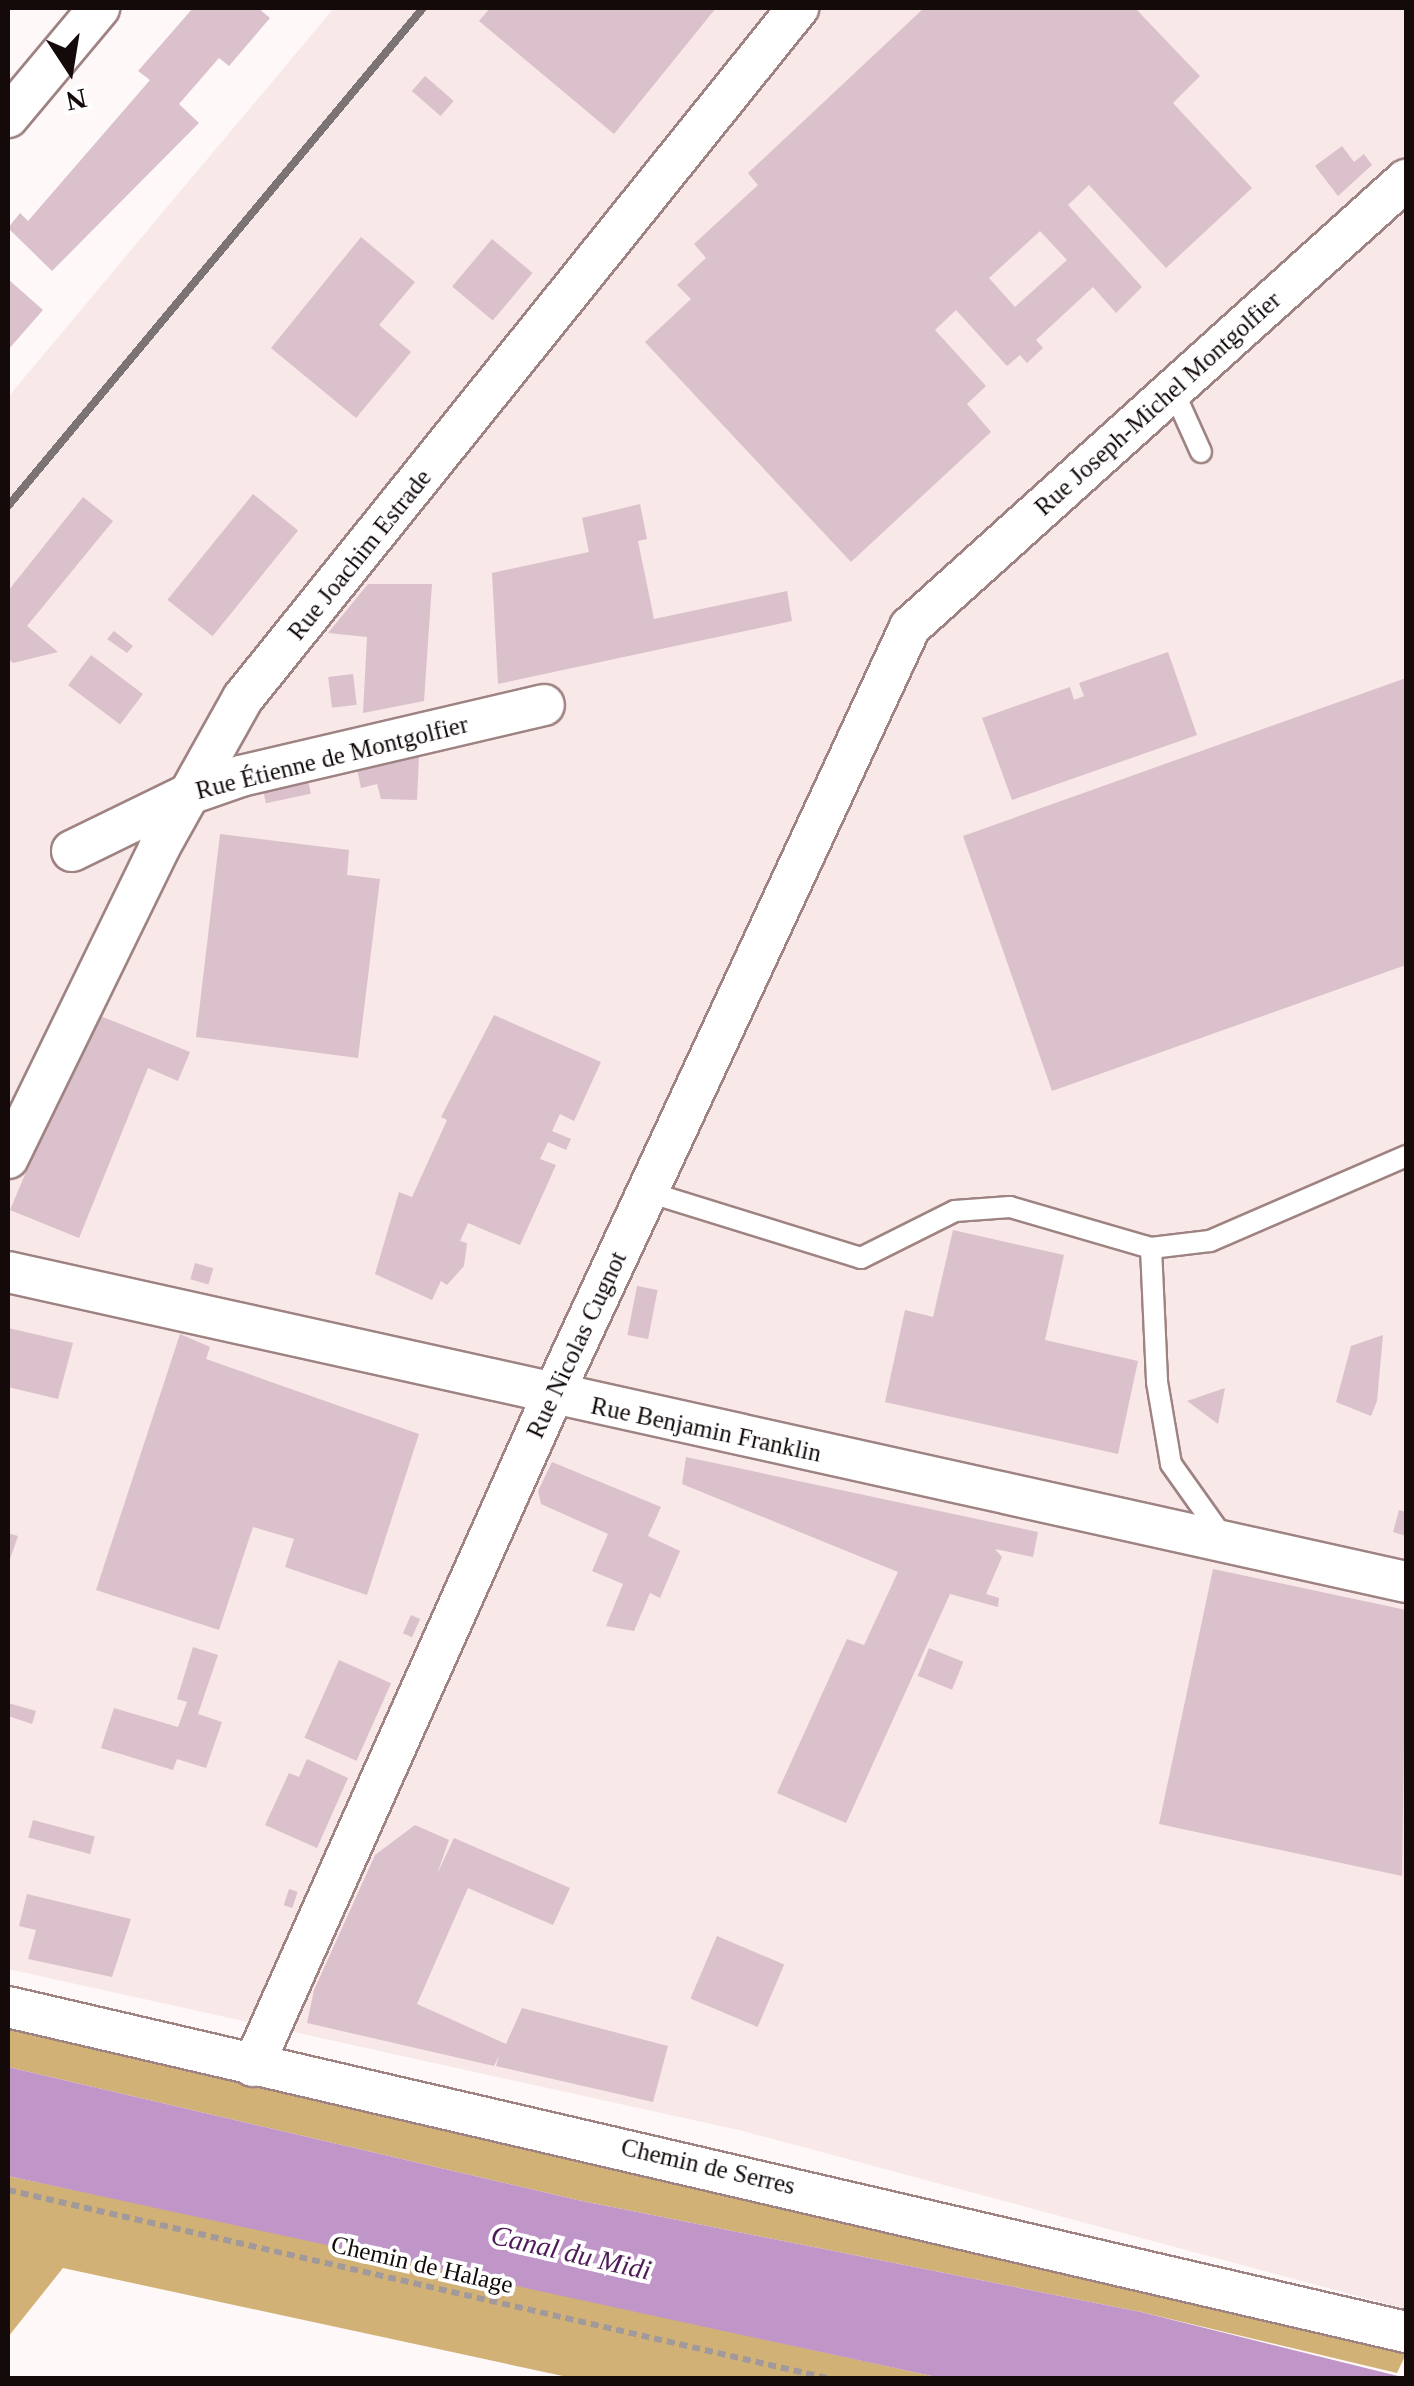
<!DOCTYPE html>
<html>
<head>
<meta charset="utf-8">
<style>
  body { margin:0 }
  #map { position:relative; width:1414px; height:2386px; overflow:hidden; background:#fef8f8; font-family:Georgia,serif }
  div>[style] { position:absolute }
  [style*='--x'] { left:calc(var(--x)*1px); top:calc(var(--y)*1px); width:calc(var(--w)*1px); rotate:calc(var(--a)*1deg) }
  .built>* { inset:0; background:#f8e8e7 }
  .forest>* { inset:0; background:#d2b176 }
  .water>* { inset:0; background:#c096c8 }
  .building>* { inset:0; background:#dbc1cc; transform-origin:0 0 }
  .path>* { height:6px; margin-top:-3px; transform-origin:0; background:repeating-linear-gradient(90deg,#a29a9a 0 8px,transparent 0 13px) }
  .roads { filter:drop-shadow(2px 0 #9e8382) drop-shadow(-2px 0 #9e8382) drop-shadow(0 2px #9e8382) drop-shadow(0 -2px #9e8382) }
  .service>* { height:20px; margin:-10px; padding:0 10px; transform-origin:10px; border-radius:10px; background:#fff }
  .minor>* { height:40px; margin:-20px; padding:0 20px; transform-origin:20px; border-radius:20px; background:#fff }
  .rail>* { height:8px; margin:-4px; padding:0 4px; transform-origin:4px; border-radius:4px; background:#7c7474 }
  span { translate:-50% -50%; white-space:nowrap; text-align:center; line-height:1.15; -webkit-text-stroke:8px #fff; paint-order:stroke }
  .street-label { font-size:25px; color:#140a0a }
  .water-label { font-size:28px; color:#4e1a57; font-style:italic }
  .frame { position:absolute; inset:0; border:10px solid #140a0a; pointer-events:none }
  .north { position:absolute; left:20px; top:20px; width:100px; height:100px; -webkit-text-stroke:8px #fff; paint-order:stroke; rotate:168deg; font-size:28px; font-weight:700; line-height:40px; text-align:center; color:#140a0a }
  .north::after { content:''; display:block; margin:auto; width:35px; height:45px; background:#140a0a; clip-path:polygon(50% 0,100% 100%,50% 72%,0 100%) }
</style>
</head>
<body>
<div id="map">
  <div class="built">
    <div style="clip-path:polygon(334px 8px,1406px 8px,1406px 2309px,743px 2131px,8px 1969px,8px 397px)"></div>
  </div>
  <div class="forest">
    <div style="clip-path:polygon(8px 2020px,1376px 2336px,1406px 2354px,1397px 2373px,1141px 2312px,582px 2201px,8px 2067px)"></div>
    <div style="clip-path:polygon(8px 2176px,345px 2247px,941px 2378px,572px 2378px,63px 2268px,8px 2337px)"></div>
  </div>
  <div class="water">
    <div style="clip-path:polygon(8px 2067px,582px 2201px,1141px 2312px,1406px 2378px,941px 2378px,8px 2176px)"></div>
  </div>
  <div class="building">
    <div style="clip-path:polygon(193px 8px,258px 8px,270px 18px,229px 66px,219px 58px,179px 104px,199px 123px,52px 271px,8px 228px,20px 213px,28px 221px,150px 80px,138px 71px)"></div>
    <div style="clip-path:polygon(490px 8px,716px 8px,614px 134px,479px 21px)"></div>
    <div style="clip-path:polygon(evenodd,924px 8px,1135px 8px,1200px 76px,1173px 103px,1252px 188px,1166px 268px,1089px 185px,1068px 205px,1142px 287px,1116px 313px,1093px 287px,1036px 340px,1043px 348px,1027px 363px,1020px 355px,1007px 366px,956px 310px,935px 330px,986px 386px,967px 404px,991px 432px,851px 562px,645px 342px,691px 299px,677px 285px,706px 258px,694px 244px,758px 185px,748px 173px,924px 8px,1040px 231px,1067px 260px,1015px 307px,989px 278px,1040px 231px)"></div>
    <div style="left:425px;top:76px;width:38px;height:20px;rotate:41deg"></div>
    <div style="clip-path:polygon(1342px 146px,1354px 162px,1364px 154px,1372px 165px,1338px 196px,1315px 166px)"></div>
    <div style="clip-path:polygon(361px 237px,415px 282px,379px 325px,411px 352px,356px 418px,271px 348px)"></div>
    <div style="left:492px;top:239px;width:53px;height:62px;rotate:40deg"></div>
    <div style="clip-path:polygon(8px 279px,43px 310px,8px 350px)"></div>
    <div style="left:253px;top:494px;width:58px;height:136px;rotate:39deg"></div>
    <div style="clip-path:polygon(83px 497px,113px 521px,27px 626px,58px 652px,13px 663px,8px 659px,8px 591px)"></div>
    <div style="clip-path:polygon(640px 504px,647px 539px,638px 541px,654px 619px,787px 591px,792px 621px,498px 684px,492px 573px,589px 552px,582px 518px)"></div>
    <div style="clip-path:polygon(368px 584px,432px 584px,424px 701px,363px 713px,367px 637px,328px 633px)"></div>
    <div style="clip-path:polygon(114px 631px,133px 646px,127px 653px,107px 639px)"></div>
    <div style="clip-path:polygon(1168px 652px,1197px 735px,1012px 800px,982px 718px,1070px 687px,1074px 700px,1084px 696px,1079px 683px)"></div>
    <div style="left:91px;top:655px;width:65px;height:38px;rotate:37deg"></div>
    <div style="left:353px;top:674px;width:31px;height:25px;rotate:83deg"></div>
    <div style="clip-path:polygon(1406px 678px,1406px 965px,1052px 1091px,963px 836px)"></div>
    <div style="clip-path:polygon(419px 756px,417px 800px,381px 799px,377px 784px,361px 788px,357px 769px)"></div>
    <div style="left:308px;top:780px;width:14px;height:46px;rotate:78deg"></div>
    <div style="clip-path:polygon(220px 834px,349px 850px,347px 875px,380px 879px,358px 1058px,196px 1037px)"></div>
    <div style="clip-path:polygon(93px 1013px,190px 1052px,178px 1081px,148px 1068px,79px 1238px,10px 1210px)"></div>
    <div style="clip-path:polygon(494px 1015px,601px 1062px,574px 1121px,560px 1114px,552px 1131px,571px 1139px,566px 1150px,548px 1142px,540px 1159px,556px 1165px,520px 1245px,468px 1223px,460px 1241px,467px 1243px,464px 1266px,447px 1285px,441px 1281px,432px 1300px,375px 1274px,399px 1192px,412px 1197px,447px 1120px,441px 1117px)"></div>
    <div style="clip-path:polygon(953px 1230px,1064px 1255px,1045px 1340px,1138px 1361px,1118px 1454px,885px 1402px,905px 1310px,933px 1317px)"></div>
    <div style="left:195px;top:1263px;width:19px;height:17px;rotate:16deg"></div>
    <div style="left:637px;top:1286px;width:21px;height:50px;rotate:11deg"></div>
    <div style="clip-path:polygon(8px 1328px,73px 1343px,58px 1399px,8px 1387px)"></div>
    <div style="clip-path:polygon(180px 1334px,210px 1347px,206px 1359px,419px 1434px,367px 1595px,285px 1567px,294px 1539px,253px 1527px,219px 1630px,96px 1590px)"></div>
    <div style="clip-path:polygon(1383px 1335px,1377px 1401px,1371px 1416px,1336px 1402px,1351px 1346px)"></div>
    <div style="clip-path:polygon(1225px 1388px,1218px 1424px,1187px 1401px)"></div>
    <div style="clip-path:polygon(686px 1457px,1038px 1532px,1033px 1557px,995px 1549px,1002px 1557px,986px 1594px,999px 1598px,998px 1607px,950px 1594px,846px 1823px,777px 1793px,847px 1639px,864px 1645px,898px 1572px,682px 1484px)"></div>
    <div style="clip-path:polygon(552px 1462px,661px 1507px,648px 1536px,680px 1551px,660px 1598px,650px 1593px,634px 1631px,606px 1626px,623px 1584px,592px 1571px,608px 1534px,541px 1504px,538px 1491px)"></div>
    <div style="clip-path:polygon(1399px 1510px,1406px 1512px,1406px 1536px,1393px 1532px)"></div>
    <div style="clip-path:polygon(8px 1533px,18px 1536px,8px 1565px)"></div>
    <div style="clip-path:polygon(1213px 1569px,1406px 1610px,1402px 1876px,1159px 1824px)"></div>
    <div style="left:411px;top:1615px;width:10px;height:20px;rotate:24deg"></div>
    <div style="clip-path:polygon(193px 1647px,218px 1655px,198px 1714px,222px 1722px,206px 1768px,177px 1759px,173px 1770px,101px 1748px,114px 1708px,178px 1727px,187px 1702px,177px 1699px)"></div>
    <div style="left:929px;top:1648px;width:37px;height:30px;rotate:22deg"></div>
    <div style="left:339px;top:1660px;width:57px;height:85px;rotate:24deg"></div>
    <div style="clip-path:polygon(8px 1703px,36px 1711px,32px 1724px,8px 1716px)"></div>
    <div style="clip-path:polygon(307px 1759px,348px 1778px,317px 1848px,265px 1825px,289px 1773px,299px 1777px)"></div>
    <div style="left:33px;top:1820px;width:64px;height:18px;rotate:15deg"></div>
    <div style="clip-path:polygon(415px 1825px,449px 1840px,437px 1874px,454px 1838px,570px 1888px,553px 1925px,468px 1888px,417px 2004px,506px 2044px,522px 2008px,668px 2046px,653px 2102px,496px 2066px,499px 2056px,494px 2066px,307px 2023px,314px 1990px,375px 1855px)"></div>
    <div style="left:289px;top:1889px;width:9px;height:17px;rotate:18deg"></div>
    <div style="clip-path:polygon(27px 1894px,131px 1919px,112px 1977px,28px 1959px,36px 1930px,19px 1926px)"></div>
    <div style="left:717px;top:1936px;width:73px;height:68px;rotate:23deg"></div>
  </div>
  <div class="path">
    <div style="--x:8;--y:2190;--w:840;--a:12.93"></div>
  </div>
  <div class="roads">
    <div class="service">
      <div style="--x:1173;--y:390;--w:68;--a:65.7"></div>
      <div style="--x:648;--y:1192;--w:223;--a:17.2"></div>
      <div style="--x:861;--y:1258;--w:105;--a:-26.6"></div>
      <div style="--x:955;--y:1211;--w:55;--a:-4.2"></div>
      <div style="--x:1010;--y:1207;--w:147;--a:16.2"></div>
      <div style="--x:1151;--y:1248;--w:59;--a:-6.8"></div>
      <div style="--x:1210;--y:1241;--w:214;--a:-23.4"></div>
      <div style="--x:1151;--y:1248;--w:134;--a:87.4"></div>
      <div style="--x:1157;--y:1382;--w:83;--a:80.3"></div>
      <div style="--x:1171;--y:1464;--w:93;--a:54.6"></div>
    </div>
    <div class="minor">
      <div style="--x:8;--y:117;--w:142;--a:-50.1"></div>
      <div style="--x:72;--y:851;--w:128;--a:-26"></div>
      <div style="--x:187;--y:795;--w:57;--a:-19.4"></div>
      <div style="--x:241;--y:776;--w:311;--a:-13.2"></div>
      <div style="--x:8;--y:1158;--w:345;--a:-64"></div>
      <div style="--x:159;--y:848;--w:172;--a:-60.8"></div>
      <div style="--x:243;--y:698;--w:886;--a:-51.19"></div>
      <div style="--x:8;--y:1272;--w:1432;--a:12.5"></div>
      <div style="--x:8;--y:2007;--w:1435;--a:13.09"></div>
      <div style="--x:253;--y:2066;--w:733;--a:-65.92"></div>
      <div style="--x:552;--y:1397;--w:849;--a:-65.06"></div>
      <div style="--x:910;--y:627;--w:668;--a:-42.03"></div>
    </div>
  </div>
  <div class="rail">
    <div style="--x:8;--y:506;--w:648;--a:-50.19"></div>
  </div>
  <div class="street-label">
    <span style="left:1158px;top:404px;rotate:-42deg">Rue Joseph-Michel Montgolfier</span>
    <span style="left:360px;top:555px;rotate:-51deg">Rue Joachim Estrade</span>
    <span style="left:332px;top:758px;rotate:-14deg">Rue Étienne de Montgolfier</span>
    <span style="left:577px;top:1345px;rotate:-65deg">Rue Nicolas Cugnot</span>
    <span style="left:706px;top:1430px;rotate:12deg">Rue Benjamin Franklin</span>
    <span style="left:708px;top:2167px;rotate:13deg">Chemin de Serres</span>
    <span style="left:422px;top:2265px;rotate:13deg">Chemin de Halage</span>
  </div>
  <div class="water-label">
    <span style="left:571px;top:2253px;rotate:13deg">Canal du Midi</span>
  </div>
  <div class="frame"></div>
  <div class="north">N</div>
</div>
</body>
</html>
